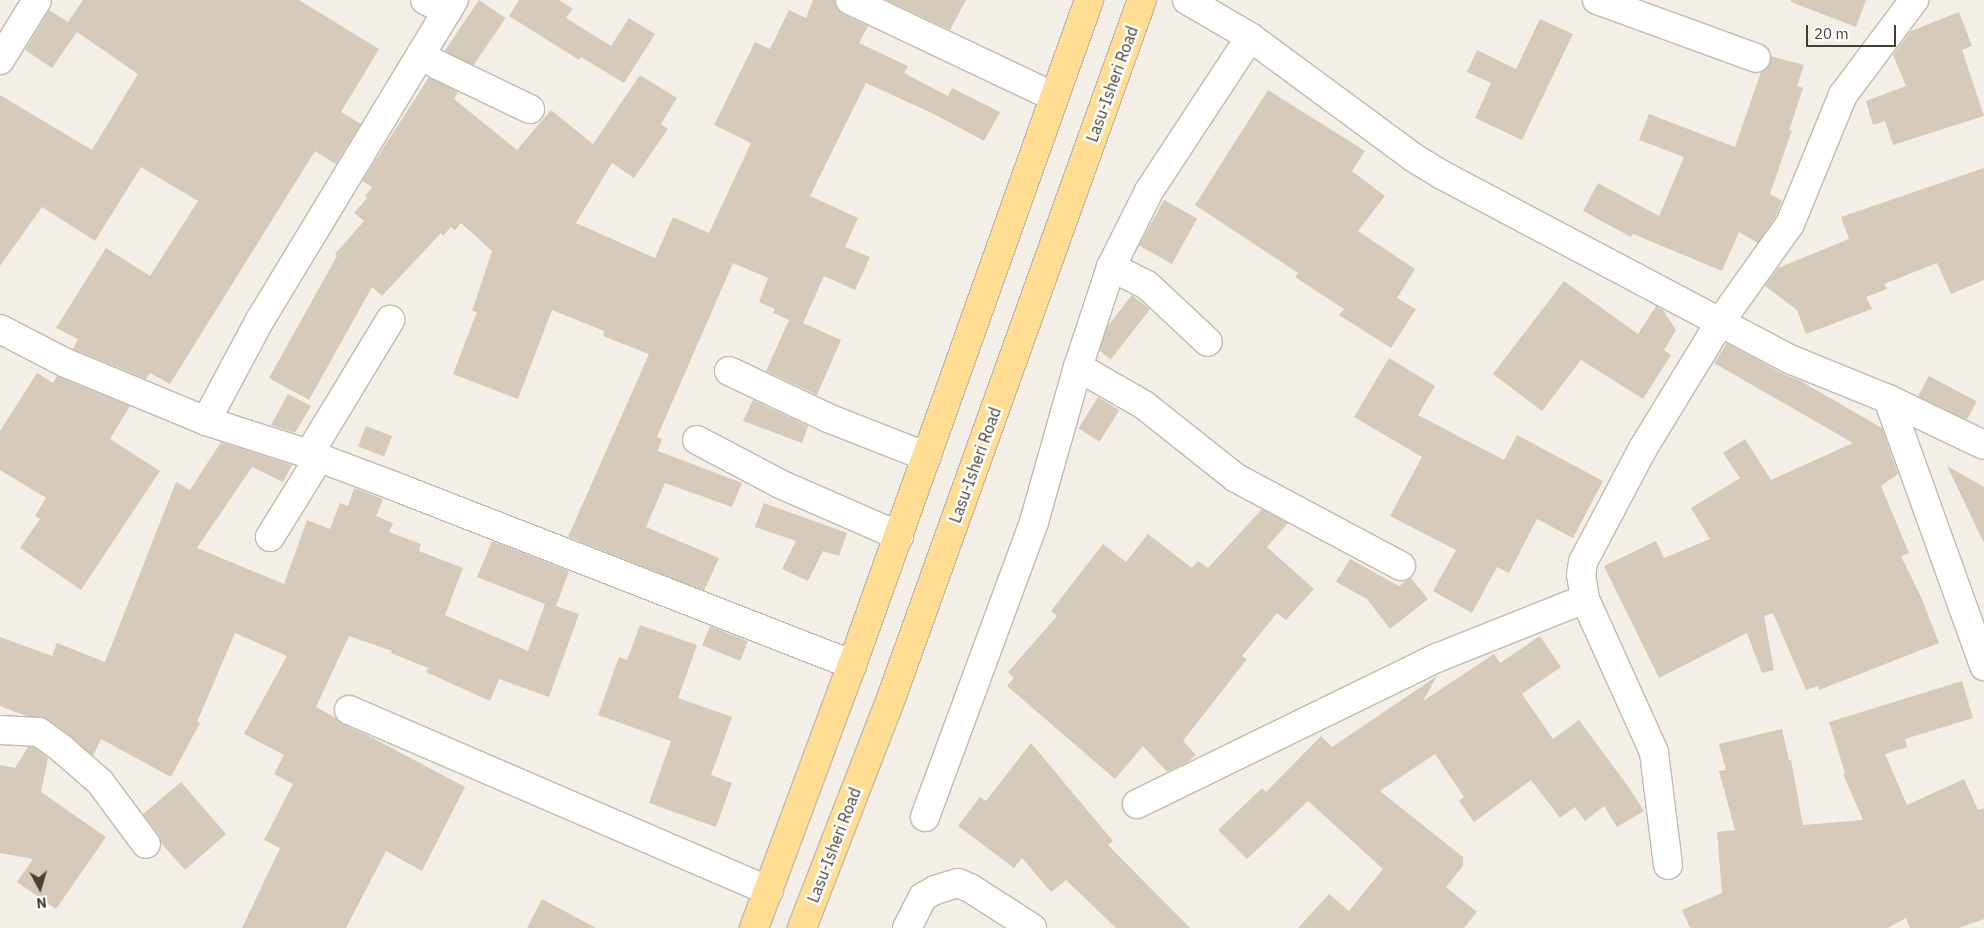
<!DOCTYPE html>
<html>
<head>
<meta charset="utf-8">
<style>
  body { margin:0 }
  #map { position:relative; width:1984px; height:928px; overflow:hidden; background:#f4efe6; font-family:"IBM Plex Sans",sans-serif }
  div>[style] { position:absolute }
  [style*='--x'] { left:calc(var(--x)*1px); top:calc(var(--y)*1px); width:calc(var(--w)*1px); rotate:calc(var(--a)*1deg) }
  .building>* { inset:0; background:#d6cbbb; transform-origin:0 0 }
  .roads { filter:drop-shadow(1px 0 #c2baab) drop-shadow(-1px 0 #c2baab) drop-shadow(0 1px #c2baab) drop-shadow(0 -1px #c2baab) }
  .minor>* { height:28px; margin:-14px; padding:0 14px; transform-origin:14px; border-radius:14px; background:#fff }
  .major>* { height:28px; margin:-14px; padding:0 14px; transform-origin:14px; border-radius:14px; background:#ffde94 }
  span { translate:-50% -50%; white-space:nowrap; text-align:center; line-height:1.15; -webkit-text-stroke:5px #fff; paint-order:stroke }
  .street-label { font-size:16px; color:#473f35 }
  .north { position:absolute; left:15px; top:863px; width:50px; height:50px; -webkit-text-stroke:4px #fff; paint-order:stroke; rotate:174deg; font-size:14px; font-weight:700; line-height:20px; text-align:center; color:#473f35 }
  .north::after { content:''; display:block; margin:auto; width:18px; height:22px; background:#473f35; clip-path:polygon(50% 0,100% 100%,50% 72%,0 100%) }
  .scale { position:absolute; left:1806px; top:25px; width:90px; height:22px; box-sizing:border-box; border:2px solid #473f35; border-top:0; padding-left:6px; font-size:15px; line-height:18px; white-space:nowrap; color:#473f35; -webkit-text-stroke:4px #fff; paint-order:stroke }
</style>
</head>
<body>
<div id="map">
  <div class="building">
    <div style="clip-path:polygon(83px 0,299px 0,379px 49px,341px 112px,361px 124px,336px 164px,315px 151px,170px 384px,150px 373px,146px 379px,73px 349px,78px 339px,56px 328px,106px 248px,150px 276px,198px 201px,141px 167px,95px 241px,42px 207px,0 266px,0 95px,92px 150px,138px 74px,77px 32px,52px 68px,25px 50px,49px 10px,68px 22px)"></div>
    <div style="left:479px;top:0;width:32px;height:61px;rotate:34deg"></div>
    <div style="clip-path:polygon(519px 0,559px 0,573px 9px,566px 18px,611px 46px,629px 18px,655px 34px,624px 83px,581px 57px,579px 60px,509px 16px)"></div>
    <div style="clip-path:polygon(813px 0,835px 0,837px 8px,843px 14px,868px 26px,859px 43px,908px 66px,904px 73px,948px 96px,952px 88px,1000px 112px,984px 141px,936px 115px,866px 83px,810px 196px,858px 218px,845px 247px,870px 257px,855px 290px,824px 276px,803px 323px,841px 340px,817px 395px,766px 371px,789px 320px,773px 313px,775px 309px,759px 302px,768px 278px,733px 263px,657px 437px,662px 439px,658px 451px,742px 483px,732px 507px,665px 483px,646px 527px,719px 558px,704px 591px,568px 537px,649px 354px,603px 336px,604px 331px,552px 310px,518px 399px,453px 374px,477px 312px,472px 311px,492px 251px,461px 223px,455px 230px,451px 227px,443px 236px,441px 233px,382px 296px,372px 287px,309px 400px,269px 378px,337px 256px,335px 254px,364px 221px,354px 213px,367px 198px,365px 196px,372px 187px,362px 181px,429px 77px,458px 92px,454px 99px,517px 150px,551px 110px,593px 144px,640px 75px,677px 98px,661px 124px,668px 129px,634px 178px,612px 163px,576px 223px,655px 258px,673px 217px,709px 233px,751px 143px,714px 125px,755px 42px,770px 49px,789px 10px,806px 18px)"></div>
    <div style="clip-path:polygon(886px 0,966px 0,950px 30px)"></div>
    <div style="clip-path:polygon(1791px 0,1866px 0,1856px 27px,1791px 2px)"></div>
    <div style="clip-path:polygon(1959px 12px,1972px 46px,1962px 50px,1984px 116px,1893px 145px,1885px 121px,1873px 125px,1866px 101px,1906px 86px,1893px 55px,1911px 31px)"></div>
    <div style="clip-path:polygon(1540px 19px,1573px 34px,1522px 140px,1475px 118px,1491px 83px,1467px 72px,1477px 50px,1516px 69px)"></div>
    <div style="clip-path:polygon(1771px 56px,1804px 65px,1797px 86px,1803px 88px,1789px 131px,1792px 130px,1770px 194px,1782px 201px,1776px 216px,1758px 243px,1739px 232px,1722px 271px,1633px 234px,1631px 237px,1583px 211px,1598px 183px,1659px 216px,1684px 157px,1639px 140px,1649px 114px,1735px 147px,1761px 72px,1770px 64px)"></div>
    <div style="clip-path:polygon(1268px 90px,1365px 151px,1352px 171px,1385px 196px,1358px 231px,1415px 269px,1397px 298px,1416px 309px,1391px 348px,1339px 315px,1344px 309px,1295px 277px,1298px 273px,1195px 205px)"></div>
    <div style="clip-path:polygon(1984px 168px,1984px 280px,1951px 294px,1937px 263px,1884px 284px,1887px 289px,1866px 297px,1872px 309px,1806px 334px,1797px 310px,1765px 286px,1778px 268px,1849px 239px,1841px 217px)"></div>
    <div style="left:1164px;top:200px;width:38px;height:52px;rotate:29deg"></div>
    <div style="clip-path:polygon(1564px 281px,1638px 334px,1656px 306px,1663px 310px,1676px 330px,1664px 350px,1671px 355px,1643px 399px,1581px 360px,1542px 411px,1493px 374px)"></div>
    <div style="left:1132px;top:295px;width:23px;height:64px;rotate:38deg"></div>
    <div style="clip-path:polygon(1727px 343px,1785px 375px,1799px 380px,1882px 428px,1898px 474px,1881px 486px,1909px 553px,1901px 556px,1921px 597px,1939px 643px,1819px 690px,1818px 686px,1806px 690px,1773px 613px,1764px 616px,1774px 670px,1762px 673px,1747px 633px,1659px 678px,1604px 566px,1656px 541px,1664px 558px,1710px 539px,1691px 508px,1740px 478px,1723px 453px,1745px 439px,1771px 480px,1853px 443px,1714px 363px)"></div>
    <div style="clip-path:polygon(1389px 358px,1435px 386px,1418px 415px,1504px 460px,1517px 435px,1603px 481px,1573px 538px,1537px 519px,1509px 573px,1497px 567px,1472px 613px,1433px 591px,1456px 550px,1390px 516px,1422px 457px,1354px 417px)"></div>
    <div style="clip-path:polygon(37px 373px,53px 383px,57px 376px,130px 406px,110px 439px,160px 471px,81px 590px,20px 548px,40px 519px,35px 516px,46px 498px,0 470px,0 431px)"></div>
    <div style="left:1929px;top:376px;width:54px;height:23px;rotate:28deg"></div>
    <div style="clip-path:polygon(288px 394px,311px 406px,295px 433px,271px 425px)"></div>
    <div style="left:1098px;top:397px;width:25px;height:37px;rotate:32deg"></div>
    <div style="clip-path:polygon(753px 400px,808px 426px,802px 443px,743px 421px)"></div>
    <div style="left:366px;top:426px;width:28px;height:22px;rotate:21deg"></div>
    <div style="clip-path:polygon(221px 442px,292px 465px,283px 482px,252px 467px,197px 548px,284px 584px,307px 520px,330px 529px,340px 503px,348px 506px,354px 488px,383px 499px,376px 516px,393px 523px,389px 532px,421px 544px,419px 551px,463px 568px,445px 615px,528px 651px,545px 604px,477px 577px,492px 541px,569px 571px,556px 606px,579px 614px,549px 697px,499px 679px,490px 701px,426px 672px,428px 668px,391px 653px,392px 651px,349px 636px,316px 707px,336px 718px,343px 724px,371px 737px,465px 787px,422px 871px,386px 851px,346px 928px,242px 928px,280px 848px,264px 840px,293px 784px,274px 774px,284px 755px,244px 734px,287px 656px,235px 633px,197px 722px,200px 723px,171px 777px,101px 739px,93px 756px,48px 719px,26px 716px,0 706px,0 637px,52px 656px,57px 643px,105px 662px,176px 482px,190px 490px)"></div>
    <div style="clip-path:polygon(1947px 466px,1984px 487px,1984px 543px)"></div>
    <div style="clip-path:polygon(764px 503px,847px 533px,839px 556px,823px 551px,808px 581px,782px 569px,796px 541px,755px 527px)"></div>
    <div style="clip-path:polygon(1262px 509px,1288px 523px,1267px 547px,1314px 589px,1286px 620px,1277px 613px,1242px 656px,1247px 659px,1183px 741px,1196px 755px,1189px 761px,1167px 772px,1143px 746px,1115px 779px,1007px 686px,1014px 678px,1008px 672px,1057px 616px,1051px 611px,1103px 544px,1126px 562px,1148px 534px,1192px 568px,1198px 561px,1208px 568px)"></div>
    <div style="clip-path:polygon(1350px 559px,1399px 586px,1411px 578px,1428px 599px,1390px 629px,1367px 599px,1336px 582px)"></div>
    <div style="clip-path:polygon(640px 625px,697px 645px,678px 698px,732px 717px,711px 775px,732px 783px,716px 827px,649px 803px,671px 741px,598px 715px,619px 657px,627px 660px)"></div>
    <div style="left:710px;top:626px;width:41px;height:21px;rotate:22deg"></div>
    <div style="clip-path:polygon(1540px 636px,1561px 667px,1522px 694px,1553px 739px,1579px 720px,1630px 789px,1644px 811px,1617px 827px,1604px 806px,1585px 821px,1575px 807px,1560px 818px,1531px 780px,1474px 822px,1459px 801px,1464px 797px,1435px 754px,1380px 791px,1463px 857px,1463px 866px,1446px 887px,1477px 912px,1464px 928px,1298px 928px,1329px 894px,1349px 911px,1383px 869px,1308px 801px,1247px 859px,1218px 830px,1262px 788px,1266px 792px,1321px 736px,1332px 747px,1437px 676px,1423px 701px,1494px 654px,1500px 663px)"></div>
    <div style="clip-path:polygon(1962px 681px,1973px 718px,1905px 739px,1907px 747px,1885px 754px,1907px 805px,1964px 779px,1978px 810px,1984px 808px,1984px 919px,1959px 928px,1910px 928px,1906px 918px,1888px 928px,1690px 928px,1682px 910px,1722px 893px,1717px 832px,1735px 830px,1719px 771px,1726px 770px,1719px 744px,1782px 729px,1789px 760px,1791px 760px,1803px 825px,1863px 820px,1843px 774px,1845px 773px,1829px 722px)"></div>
    <div style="clip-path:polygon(1031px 743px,1113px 841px,1108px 845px,1190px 928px,1116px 928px,1066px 880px,1051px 892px,1022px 858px,1014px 868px,958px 826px,980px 797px,986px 801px)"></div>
    <div style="clip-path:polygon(28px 747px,34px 747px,48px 758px,41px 792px,106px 837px,56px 909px,17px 882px,33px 859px,0 853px,0 765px,15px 768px)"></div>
    <div style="clip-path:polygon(181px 782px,226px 834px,185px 870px,161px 843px,159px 835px,143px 814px)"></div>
    <div style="clip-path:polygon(542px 899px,596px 928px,527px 928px)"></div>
  </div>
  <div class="roads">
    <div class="minor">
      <div style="--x:425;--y:0;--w:25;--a:27"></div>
      <div style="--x:850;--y:0;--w:226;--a:25.4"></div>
      <div style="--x:1187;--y:0;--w:73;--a:30.4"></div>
      <div style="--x:1250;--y:37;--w:204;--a:36.4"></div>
      <div style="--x:1414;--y:158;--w:33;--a:31"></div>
      <div style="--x:1442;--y:175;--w:396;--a:27.9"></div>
      <div style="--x:1792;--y:360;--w:104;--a:22.1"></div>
      <div style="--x:1888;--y:399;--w:106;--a:25.6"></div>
      <div style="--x:1597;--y:0;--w:169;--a:20"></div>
      <div style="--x:421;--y:54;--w:20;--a:33"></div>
      <div style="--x:438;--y:65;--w:102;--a:25.6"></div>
      <div style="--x:0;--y:60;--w:70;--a:-58.3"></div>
      <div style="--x:1111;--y:267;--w:40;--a:26.6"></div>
      <div style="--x:1147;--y:285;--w:83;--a:43.1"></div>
      <div style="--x:0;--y:329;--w:74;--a:27.3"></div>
      <div style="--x:66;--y:363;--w:152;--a:22.5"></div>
      <div style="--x:206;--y:421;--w:108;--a:17.8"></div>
      <div style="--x:309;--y:454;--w:91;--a:20.6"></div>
      <div style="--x:394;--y:486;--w:492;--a:21.3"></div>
      <div style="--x:1078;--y:367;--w:76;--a:29.9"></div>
      <div style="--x:1144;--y:405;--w:117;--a:38.4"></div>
      <div style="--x:1236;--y:478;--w:187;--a:28.1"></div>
      <div style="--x:729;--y:371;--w:110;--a:25.4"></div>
      <div style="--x:828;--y:418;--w:106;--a:21.5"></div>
      <div style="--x:1888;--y:399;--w:284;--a:70.2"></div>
      <div style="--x:206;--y:421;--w:115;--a:-61.9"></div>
      <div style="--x:260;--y:320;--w:374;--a:-58.8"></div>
      <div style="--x:697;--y:440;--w:94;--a:27.9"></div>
      <div style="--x:780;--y:484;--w:130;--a:23.6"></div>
      <div style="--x:309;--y:454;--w:157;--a:-58.8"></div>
      <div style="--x:270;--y:537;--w:93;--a:-58.2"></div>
      <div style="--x:349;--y:710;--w:457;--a:23.3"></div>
      <div style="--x:0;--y:730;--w:39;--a:3"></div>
      <div style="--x:39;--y:732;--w:29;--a:36"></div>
      <div style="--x:62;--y:749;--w:50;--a:41"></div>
      <div style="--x:100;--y:782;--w:77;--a:53.4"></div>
      <div style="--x:1137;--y:804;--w:336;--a:-26"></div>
      <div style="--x:1439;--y:657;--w:157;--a:-21.7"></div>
      <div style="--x:925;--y:817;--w:314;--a:-69.7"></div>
      <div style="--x:1034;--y:522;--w:161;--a:-74.2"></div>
      <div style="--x:1078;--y:367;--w:105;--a:-71.7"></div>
      <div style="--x:1111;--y:267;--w:85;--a:-63.4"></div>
      <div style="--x:1149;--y:191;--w:184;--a:-56.7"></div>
      <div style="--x:1668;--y:865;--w:114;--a:-97.1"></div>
      <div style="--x:1654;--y:752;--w:168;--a:-114.3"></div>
      <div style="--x:1585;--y:599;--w:24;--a:-99"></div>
      <div style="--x:1581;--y:575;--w:13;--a:-81"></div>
      <div style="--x:1583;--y:562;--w:127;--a:-62.2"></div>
      <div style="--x:1642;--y:450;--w:150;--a:-58.6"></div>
      <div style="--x:1720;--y:322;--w:120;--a:-54.5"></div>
      <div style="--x:1790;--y:224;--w:139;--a:-67.7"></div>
      <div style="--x:1843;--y:95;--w:119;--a:-53.2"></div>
      <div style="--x:907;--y:928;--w:35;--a:-63"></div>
      <div style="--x:923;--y:897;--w:14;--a:-30"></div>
      <div style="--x:935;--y:890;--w:24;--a:-17"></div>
      <div style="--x:958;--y:883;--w:13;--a:23"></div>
      <div style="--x:970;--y:888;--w:74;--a:32.8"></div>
    </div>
    <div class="major">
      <div style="--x:754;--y:928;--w:281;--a:-69.6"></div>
      <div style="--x:852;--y:665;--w:706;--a:-70.38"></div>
      <div style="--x:802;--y:928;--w:252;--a:-68.8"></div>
      <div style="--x:893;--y:693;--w:736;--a:-70.24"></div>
    </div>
  </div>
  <div class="street-label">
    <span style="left:1112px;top:84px;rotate:-70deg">Lasu-Isheri Road</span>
    <span style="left:975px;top:465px;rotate:-70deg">Lasu-Isheri Road</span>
    <span style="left:834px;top:845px;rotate:-69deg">Lasu-Isheri Road</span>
  </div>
  <div class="north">N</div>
  <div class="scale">20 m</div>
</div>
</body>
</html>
